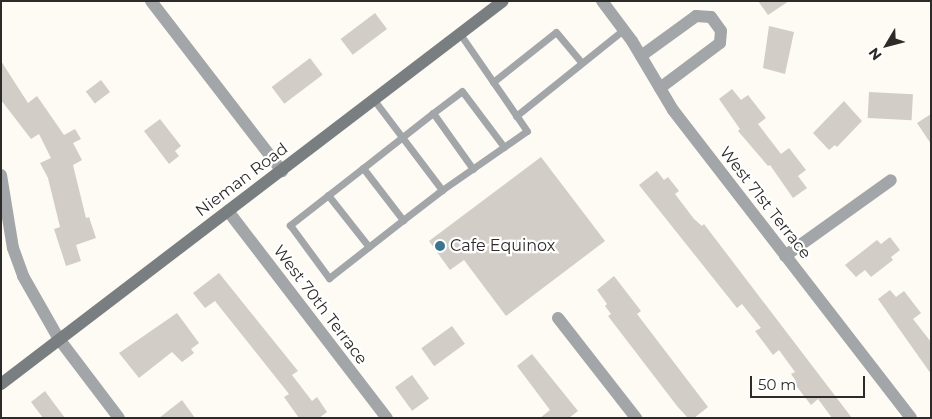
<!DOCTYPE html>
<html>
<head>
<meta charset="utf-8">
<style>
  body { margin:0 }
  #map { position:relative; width:932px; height:419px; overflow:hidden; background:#fefaf4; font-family:Montserrat,sans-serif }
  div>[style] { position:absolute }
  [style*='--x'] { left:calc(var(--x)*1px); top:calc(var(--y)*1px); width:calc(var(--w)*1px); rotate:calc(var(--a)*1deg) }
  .building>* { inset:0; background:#d3cdc7; transform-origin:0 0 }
  .service>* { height:7px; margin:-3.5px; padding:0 3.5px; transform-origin:3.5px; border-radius:3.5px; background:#a3a6a8 }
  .minor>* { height:12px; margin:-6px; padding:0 6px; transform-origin:6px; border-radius:6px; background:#a3a6a8 }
  .secondary>* { height:12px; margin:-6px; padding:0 6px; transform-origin:6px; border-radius:6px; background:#797e81 }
  .dots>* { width:14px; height:14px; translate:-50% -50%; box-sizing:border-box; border:2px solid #fff; border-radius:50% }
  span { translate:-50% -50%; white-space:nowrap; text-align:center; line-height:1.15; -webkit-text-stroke:4.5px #fff; paint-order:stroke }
  .street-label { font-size:16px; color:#2d2b29 }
  .poi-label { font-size:16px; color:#2d2b29 }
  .left { translate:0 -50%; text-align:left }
  .frame { position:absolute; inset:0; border:2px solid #2d2b29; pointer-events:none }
  .north { position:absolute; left:862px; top:20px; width:50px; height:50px; -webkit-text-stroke:4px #fff; paint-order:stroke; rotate:233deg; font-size:14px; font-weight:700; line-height:20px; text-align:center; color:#2d2b29 }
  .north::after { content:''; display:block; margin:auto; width:18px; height:22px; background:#2d2b29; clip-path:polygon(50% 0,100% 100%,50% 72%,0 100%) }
  .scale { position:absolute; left:750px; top:376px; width:115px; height:22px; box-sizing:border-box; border:2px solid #2d2b29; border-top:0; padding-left:6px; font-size:15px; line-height:18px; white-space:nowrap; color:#2d2b29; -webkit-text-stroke:4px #fff; paint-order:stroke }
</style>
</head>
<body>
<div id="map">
  <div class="building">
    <div style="clip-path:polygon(758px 1px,789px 1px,768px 15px)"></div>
    <div style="left:375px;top:13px;width:20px;height:43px;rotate:53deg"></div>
    <div style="clip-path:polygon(769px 26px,794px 32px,785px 74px,763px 68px)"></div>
    <div style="left:310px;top:58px;width:21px;height:48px;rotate:53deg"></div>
    <div style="clip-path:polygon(1px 61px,28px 103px,37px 96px,64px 135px,75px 129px,81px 139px,73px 143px,82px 160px,73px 165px,86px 218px,89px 217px,96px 238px,76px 245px,81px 261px,66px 266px,54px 229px,60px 227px,48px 178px,40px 163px,51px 158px,39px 134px,31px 139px,1px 100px)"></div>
    <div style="left:101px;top:80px;width:15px;height:19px;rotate:53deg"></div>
    <div style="clip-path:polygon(732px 89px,741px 100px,748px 95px,766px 118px,758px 124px,781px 154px,789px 148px,806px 170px,798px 176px,807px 188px,793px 198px,770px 165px,768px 166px,738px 131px,740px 129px,719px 99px)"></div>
    <div style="left:869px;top:92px;width:44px;height:26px;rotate:3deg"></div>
    <div style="clip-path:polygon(844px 101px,862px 121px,837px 147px,835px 145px,829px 150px,813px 133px)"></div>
    <div style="clip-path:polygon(931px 114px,931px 144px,917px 123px)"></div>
    <div style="clip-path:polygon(160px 119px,181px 146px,175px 151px,179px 156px,169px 164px,144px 131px)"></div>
    <div style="clip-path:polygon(541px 157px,605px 241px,506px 316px,464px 260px,450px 270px,429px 241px)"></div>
    <div style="clip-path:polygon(657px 171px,664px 180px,668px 177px,679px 191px,675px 194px,694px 219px,702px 226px,704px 224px,852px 418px,832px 418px,818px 399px,811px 405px,794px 383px,796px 381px,791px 374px,795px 372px,779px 350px,773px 355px,755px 331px,761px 328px,742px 304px,737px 308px,639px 185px)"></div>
    <div style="clip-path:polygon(890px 237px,900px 250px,891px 257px,893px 260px,871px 277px,865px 270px,856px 277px,845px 265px,877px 240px,881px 244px)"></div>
    <div style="clip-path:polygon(219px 273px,298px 371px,292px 375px,312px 401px,317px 397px,327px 412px,319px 418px,299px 418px,284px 397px,289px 394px,215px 301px,205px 308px,193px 293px)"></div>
    <div style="clip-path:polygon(614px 276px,641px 311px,637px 314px,708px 407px,694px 418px,688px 418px,677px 406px,608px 316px,611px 314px,605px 306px,607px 304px,597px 290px)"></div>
    <div style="clip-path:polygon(890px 290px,896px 297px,904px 291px,921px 313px,913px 319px,931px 342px,931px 374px,878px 299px)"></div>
    <div style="clip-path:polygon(177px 313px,199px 343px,191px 349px,194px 353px,182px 362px,172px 352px,139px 378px,119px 353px)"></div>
    <div style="left:452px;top:326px;width:22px;height:38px;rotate:54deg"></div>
    <div style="clip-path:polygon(532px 354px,578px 411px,569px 418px,540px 418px,550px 410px,517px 366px)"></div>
    <div style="left:412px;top:375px;width:29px;height:21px;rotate:54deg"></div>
    <div style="clip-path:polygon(45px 391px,53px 402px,65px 418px,43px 418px,31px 402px)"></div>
    <div style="clip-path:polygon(182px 400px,195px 418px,159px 418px)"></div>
  </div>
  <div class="service">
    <div style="--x:493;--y:82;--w:80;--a:-38.4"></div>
    <div style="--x:556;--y:32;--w:40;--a:50"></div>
    <div style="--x:374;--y:100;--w:113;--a:52.9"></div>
    <div style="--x:442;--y:190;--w:103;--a:-34.8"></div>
    <div style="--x:527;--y:131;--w:118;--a:-124.6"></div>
    <div style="--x:433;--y:113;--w:89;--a:141.8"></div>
    <div style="--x:363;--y:168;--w:66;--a:52.4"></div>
    <div style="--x:403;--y:220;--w:49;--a:-37.6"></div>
    <div style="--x:516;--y:116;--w:137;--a:-38.8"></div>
    <div style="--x:363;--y:168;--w:93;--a:142"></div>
    <div style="--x:290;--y:225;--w:66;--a:53.7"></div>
    <div style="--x:329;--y:278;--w:94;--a:-38.1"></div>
    <div style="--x:473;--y:169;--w:69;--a:-125.5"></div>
    <div style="--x:433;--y:113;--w:36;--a:-37"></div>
    <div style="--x:462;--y:91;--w:70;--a:53.1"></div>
    <div style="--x:328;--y:195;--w:66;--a:51.7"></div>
  </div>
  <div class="minor">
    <div style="--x:151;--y:1;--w:215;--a:52.4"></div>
    <div style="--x:602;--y:1;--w:50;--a:53.1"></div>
    <div style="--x:632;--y:41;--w:80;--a:59.3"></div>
    <div style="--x:673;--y:110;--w:389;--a:52.3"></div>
    <div style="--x:641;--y:56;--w:68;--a:-36"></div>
    <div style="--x:696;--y:16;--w:15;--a:4"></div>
    <div style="--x:711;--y:17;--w:17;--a:54"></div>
    <div style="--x:721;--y:31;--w:12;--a:95"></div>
    <div style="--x:720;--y:43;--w:75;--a:143.1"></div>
    <div style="--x:1;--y:175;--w:74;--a:80.7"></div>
    <div style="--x:13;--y:248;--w:30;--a:70"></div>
    <div style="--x:23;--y:276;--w:73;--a:60.3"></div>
    <div style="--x:59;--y:339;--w:99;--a:52.8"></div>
    <div style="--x:228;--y:211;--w:261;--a:52.5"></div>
    <div style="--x:785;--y:256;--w:130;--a:-35.6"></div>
    <div style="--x:558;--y:318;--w:127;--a:52"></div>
  </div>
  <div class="secondary">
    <div style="--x:1;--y:384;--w:631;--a:-37.34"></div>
  </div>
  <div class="dots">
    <div style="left:440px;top:246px;background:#3b748e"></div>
  </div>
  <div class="street-label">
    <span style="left:242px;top:180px;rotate:-37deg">Nieman Road</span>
    <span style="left:765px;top:203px;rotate:52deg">West 71st Terrace</span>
    <span style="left:320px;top:305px;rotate:53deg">West 70th Terrace</span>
  </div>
  <div class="poi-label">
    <span class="left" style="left:450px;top:246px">Cafe Equinox</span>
  </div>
  <div class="frame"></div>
  <div class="north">N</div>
  <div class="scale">50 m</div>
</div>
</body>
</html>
